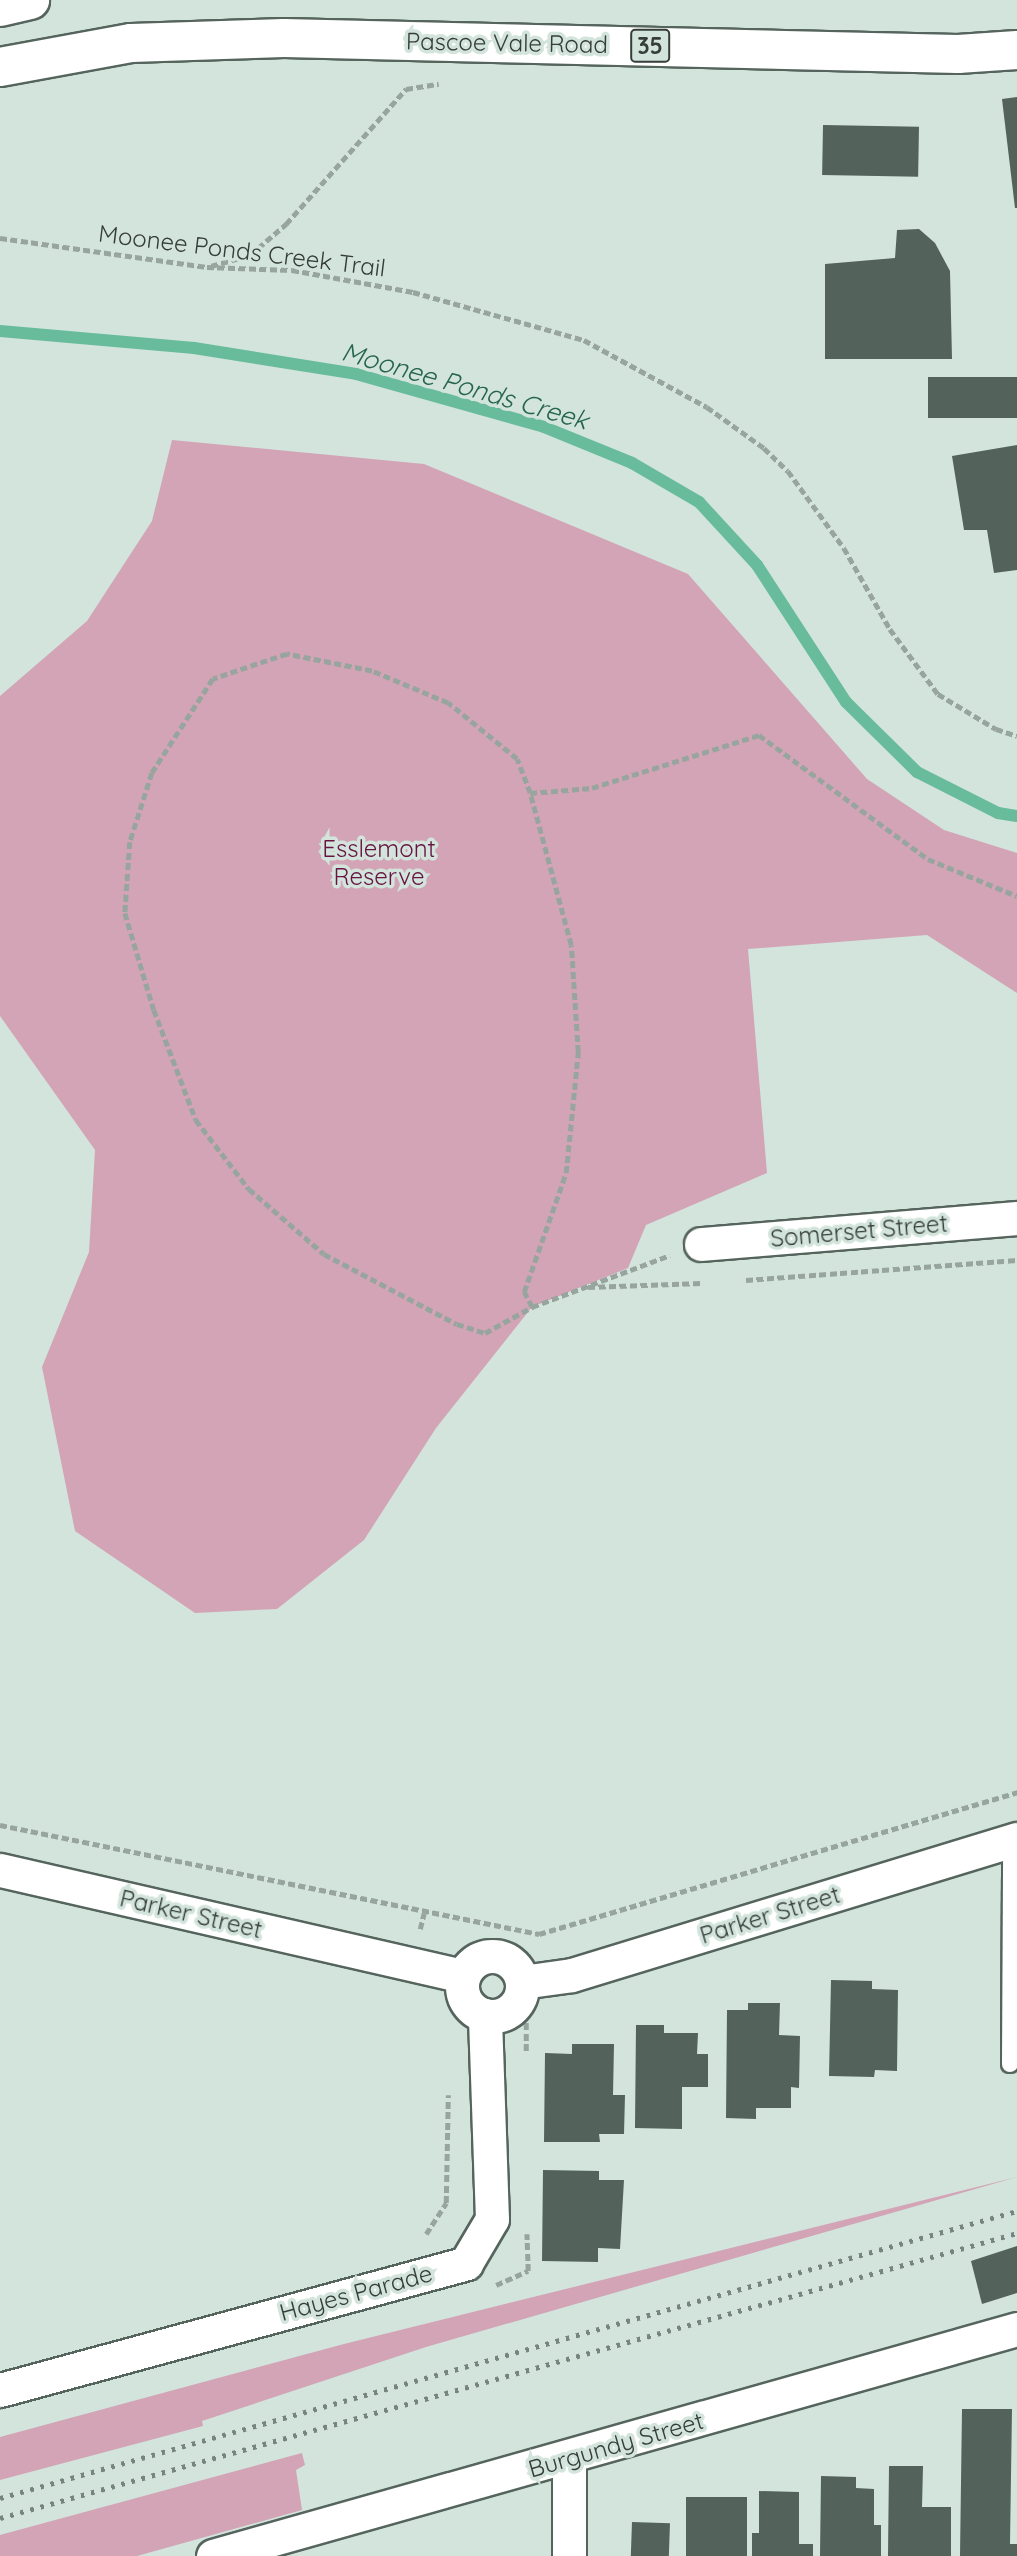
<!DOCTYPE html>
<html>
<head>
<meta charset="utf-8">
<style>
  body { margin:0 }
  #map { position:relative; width:1017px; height:2556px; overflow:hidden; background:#d2e4dc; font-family:Quicksand,sans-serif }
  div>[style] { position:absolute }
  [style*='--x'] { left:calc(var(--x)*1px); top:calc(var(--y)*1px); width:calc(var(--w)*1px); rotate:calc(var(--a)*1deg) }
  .green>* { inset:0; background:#d2a4b6 }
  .stream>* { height:12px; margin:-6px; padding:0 6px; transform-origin:6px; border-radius:6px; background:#68bc9b }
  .building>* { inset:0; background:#53625b; transform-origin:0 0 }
  .path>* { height:4.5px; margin-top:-2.25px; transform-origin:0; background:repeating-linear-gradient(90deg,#98a59f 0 7px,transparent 0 10.5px) }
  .roads { filter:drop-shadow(2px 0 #55655e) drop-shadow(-2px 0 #55655e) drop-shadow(0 2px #55655e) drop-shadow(0 -2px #55655e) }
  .lane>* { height:16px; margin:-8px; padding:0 8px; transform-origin:8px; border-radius:8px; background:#fff }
  .street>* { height:33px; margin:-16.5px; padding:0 16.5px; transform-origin:16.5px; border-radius:16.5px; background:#fff }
  .street>.ring { margin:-16.5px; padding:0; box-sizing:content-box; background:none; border:33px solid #fff; border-radius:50% }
  .primary>* { height:38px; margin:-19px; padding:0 19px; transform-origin:19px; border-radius:19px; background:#fff }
  .rail>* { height:5px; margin-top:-2.5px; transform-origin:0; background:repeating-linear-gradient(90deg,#78847f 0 3.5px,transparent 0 10.5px) }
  span { translate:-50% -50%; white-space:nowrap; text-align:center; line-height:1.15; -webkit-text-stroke:7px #d2e4dc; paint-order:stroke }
  .shield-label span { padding:2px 5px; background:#d2e4dc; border:2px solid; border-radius:5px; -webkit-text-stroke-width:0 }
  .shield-label { font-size:23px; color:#363d3a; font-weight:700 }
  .street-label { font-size:24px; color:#363d3a }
  .park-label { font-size:24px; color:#691340 }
  .water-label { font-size:26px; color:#25654e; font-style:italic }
</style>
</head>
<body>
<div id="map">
  <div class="green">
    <div style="clip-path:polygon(172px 440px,424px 464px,688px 574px,867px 779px,944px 830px,1017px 853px,1017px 993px,927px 935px,748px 949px,767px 1173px,646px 1225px,628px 1268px,532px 1307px,436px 1428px,364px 1540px,277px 1609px,195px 1613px,75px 1531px,42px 1367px,89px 1252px,95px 1150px,0 1016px,0 696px,87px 621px,152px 521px)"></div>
    <div style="clip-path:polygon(1017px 2177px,426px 2347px,202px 2421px,203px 2426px,0 2480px,0 2437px,344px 2344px)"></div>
    <div style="clip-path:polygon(302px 2453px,305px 2465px,296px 2470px,302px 2510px,137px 2556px,0 2556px,0 2535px)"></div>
  </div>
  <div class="stream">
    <div style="--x:0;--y:331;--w:195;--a:5"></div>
    <div style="--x:194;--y:348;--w:164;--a:9.1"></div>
    <div style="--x:356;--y:374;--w:195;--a:15.7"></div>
    <div style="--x:544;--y:427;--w:95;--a:22.2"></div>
    <div style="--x:632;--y:463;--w:78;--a:30.2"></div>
    <div style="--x:699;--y:502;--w:86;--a:47.4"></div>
    <div style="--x:757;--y:565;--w:163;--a:57"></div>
    <div style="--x:846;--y:702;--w:100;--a:44.6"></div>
    <div style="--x:917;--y:772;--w:91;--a:26.8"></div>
    <div style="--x:998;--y:813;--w:19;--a:9"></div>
  </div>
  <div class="building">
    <div style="clip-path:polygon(1017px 97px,1017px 208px,1015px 208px,1002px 99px)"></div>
    <div style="left:823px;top:125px;width:96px;height:50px;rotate:1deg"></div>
    <div style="clip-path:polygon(919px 229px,935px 243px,950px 271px,952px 359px,825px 359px,825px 264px,895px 258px,897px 230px)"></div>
    <div style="left:1017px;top:377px;width:41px;height:89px;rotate:90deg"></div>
    <div style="clip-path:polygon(1017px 445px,1017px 570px,994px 573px,987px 530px,964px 530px,952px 456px)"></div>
    <div style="clip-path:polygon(831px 1980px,872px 1981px,872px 1989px,898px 1990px,897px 2071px,875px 2070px,874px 2077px,829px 2076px)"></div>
    <div style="clip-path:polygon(748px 2003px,780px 2003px,779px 2035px,800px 2036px,799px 2088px,791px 2087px,791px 2108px,756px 2108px,756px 2119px,726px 2118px,727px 2010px,748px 2010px)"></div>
    <div style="clip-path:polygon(636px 2025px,664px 2025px,664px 2033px,698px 2033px,697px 2054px,708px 2054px,708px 2087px,682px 2087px,682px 2129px,635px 2128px)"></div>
    <div style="clip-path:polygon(572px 2044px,614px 2044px,613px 2095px,625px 2095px,624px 2134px,599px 2134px,600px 2142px,544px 2142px,545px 2053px,572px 2054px)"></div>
    <div style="clip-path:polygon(543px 2170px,599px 2171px,599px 2180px,624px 2180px,620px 2249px,598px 2248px,598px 2262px,542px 2261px)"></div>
    <div style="clip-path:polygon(1017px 2246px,1017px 2293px,982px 2304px,971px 2261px)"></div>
    <div style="clip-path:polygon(962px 2409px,1012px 2409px,1010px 2544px,1017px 2544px,1017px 2556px,960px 2556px)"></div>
    <div style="clip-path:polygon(889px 2466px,923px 2466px,922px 2507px,951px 2507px,951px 2556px,888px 2556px)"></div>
    <div style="clip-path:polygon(821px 2476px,856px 2477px,856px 2488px,874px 2489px,874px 2525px,881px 2525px,881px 2556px,820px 2556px)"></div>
    <div style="clip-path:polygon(759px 2491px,799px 2492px,799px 2544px,813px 2544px,813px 2556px,752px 2556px,752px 2533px,759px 2533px)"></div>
    <div style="left:686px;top:2497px;width:61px;height:59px"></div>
    <div style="left:632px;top:2522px;width:38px;height:34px;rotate:2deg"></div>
  </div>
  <div class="path">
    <div style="--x:0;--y:238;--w:209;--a:8"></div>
    <div style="--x:207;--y:267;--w:85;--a:2"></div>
    <div style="--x:292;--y:270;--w:123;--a:10.3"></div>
    <div style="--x:413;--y:292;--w:178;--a:15.7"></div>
    <div style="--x:584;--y:340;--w:140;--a:28.6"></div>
    <div style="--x:707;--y:407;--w:70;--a:35.7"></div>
    <div style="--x:764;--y:448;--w:33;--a:44"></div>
    <div style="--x:788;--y:471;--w:95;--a:54"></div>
    <div style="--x:844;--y:548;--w:93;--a:60.4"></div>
    <div style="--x:890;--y:629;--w:81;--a:53.6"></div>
    <div style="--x:938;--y:694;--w:68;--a:31.1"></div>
    <div style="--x:996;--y:729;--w:22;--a:18"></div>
    <div style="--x:211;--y:266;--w:41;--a:-15.8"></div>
    <div style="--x:250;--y:255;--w:48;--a:-40.7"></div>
    <div style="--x:286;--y:224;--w:181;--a:-48.4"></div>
    <div style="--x:406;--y:89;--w:33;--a:-9"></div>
    <div style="--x:530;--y:793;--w:36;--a:-111"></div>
    <div style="--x:517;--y:759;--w:89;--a:-140.9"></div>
    <div style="--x:448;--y:703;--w:82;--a:-157.2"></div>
    <div style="--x:372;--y:671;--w:87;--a:-168.7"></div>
    <div style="--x:287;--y:654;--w:78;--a:161.3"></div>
    <div style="--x:213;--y:679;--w:112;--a:123"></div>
    <div style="--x:152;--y:773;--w:72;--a:107.7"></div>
    <div style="--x:130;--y:842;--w:71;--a:94"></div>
    <div style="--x:125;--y:913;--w:101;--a:73.4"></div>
    <div style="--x:154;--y:1010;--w:118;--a:69.1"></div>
    <div style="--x:196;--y:1120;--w:87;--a:52.5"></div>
    <div style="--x:249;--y:1189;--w:99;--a:40.9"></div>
    <div style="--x:324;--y:1254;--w:150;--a:27.8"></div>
    <div style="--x:457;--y:1324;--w:29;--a:18"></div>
    <div style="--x:485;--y:1333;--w:54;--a:-29"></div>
    <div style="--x:532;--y:1307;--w:147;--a:-20.6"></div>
    <div style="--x:746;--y:1280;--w:272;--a:-4.2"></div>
    <div style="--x:588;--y:1287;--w:114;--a:-2"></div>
    <div style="--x:532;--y:1307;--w:17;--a:-118"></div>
    <div style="--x:524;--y:1292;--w:126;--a:-70.6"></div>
    <div style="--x:566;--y:1173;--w:122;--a:-84.3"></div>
    <div style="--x:578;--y:1052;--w:107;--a:-93.7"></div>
    <div style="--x:571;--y:945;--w:157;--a:-105.1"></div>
    <div style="--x:530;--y:793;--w:62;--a:-4.6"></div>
    <div style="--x:592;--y:788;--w:175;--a:-17.6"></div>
    <div style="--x:759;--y:735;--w:210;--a:36.3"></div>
    <div style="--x:928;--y:859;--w:96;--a:22.6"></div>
    <div style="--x:0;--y:1825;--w:550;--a:11.43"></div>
    <div style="--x:539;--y:1934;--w:499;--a:-16.5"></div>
    <div style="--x:420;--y:1929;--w:16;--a:-76"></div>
    <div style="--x:526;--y:2051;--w:34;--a:-90"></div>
    <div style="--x:426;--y:2234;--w:37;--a:-57"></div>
    <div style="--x:446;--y:2203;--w:108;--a:-88.9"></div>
    <div style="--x:496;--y:2285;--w:35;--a:-24"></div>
    <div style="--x:528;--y:2271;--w:37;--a:-92"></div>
  </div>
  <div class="roads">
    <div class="lane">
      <div style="--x:1010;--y:2064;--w:222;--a:-89.7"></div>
    </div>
    <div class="street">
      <div style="--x:701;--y:1244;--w:317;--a:-4.7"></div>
      <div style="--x:0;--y:1870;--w:475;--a:12.9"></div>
      <div class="ring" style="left:462px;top:1956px;width:27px;height:27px"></div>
      <div style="--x:522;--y:1982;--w:50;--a:-8"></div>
      <div style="--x:572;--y:1975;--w:465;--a:-17"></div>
      <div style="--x:0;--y:2390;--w:483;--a:-15.2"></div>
      <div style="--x:466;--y:2263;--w:51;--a:-59.4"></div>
      <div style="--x:492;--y:2219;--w:204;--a:-92"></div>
      <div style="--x:569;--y:2459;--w:97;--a:90"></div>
      <div style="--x:213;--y:2556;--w:835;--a:-15.77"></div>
    </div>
    <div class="primary">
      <div style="--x:0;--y:7;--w:31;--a:-13"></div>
      <div style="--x:0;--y:67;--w:133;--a:-10.4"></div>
      <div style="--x:131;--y:43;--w:153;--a:-1.9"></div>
      <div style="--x:284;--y:38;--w:674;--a:1.36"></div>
      <div style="--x:958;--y:54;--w:59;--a:-3.9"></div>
    </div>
  </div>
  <div class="rail">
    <div style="--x:0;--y:2498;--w:1057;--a:-15.76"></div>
    <div style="--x:0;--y:2518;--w:1056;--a:-15.65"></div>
  </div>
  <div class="shield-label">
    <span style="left:650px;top:46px">35</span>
  </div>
  <div class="street-label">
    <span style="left:507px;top:43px;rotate:1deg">Pascoe Vale Road</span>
    <span style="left:242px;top:251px;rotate:7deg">Moonee Ponds Creek Trail</span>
    <span style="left:859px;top:1231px;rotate:-5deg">Somerset Street</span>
    <span style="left:191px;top:1914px;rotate:13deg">Parker Street</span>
    <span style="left:770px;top:1915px;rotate:-17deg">Parker Street</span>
    <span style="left:356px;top:2293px;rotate:-15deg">Hayes Parade</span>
    <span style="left:616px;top:2445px;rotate:-16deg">Burgundy Street</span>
  </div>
  <div class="park-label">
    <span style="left:379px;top:863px">Esslemont<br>Reserve</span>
  </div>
  <div class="water-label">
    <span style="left:465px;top:386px;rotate:16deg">Moonee Ponds Creek</span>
  </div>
</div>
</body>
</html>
